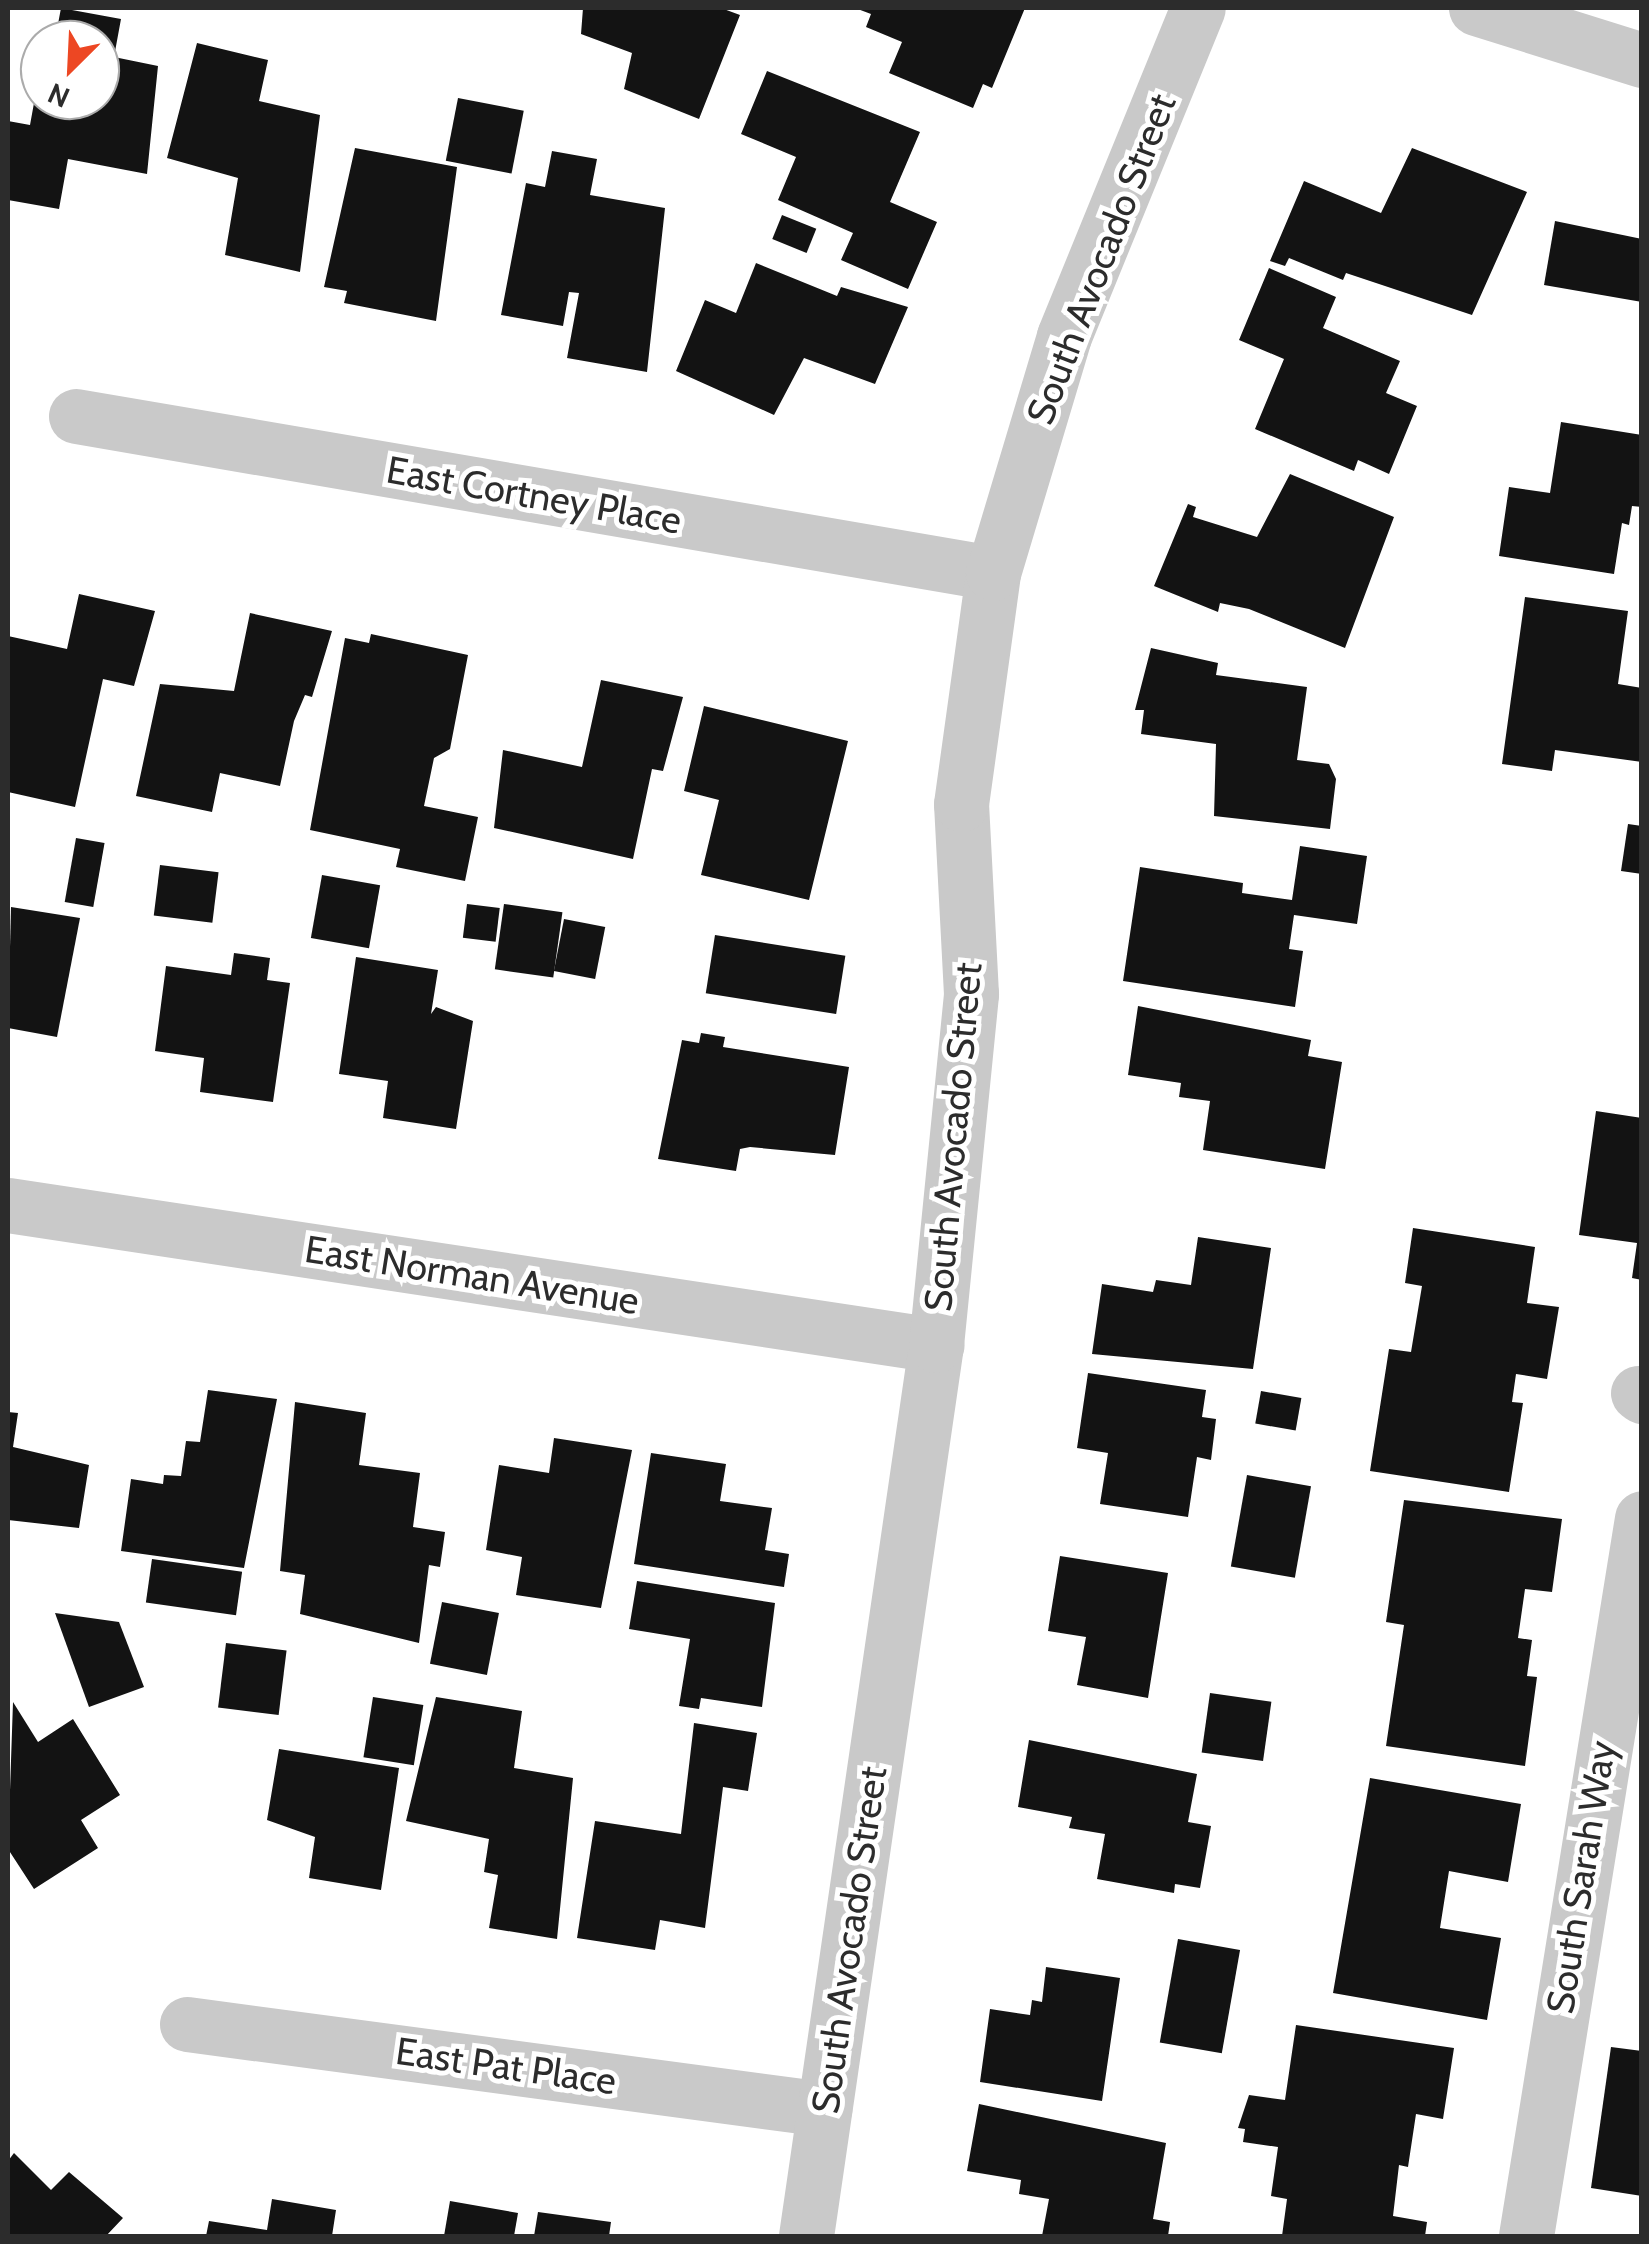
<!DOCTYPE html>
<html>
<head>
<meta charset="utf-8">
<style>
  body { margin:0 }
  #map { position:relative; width:1649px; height:2244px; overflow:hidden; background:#fff; font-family:Cabin,sans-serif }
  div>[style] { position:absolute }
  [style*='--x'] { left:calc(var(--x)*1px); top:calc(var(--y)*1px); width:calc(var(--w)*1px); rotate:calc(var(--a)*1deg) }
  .building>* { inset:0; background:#131313; transform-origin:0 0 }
  .minor>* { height:55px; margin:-27.5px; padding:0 27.5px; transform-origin:27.5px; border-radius:27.5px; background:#c9c9c9 }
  span { translate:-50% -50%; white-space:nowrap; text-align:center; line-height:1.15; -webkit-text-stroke:10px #fff; paint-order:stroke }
  .street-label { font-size:38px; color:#2c2c2c }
  .frame { position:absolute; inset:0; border:10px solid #2c2c2c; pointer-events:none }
  .north { position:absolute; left:20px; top:20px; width:100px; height:100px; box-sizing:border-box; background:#fff; border:2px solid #ababab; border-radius:50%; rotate:204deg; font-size:28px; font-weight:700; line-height:40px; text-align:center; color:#2c2c2c }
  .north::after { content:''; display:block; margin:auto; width:35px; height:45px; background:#ed4723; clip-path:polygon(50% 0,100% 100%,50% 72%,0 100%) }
</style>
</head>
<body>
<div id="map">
  <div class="building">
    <div style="clip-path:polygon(61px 8px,121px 19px,114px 57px,158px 66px,147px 174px,68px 159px,59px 209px,8px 200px,8px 121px,30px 125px,38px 81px,40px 100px,100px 100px,100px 40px,55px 40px)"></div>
    <div style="clip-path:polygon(583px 8px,721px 8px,740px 15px,699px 119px,624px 89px,632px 53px,581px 34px)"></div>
    <div style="clip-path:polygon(855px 8px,1025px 8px,992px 88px,983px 84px,973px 108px,889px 73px,902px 42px,866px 27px,871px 14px)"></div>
    <div style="clip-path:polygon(197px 43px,268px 60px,259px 101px,320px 115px,300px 272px,225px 255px,238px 178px,167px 158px)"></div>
    <div style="clip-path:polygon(767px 71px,920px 132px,890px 202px,937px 222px,908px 289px,841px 260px,853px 233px,778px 200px,796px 157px,741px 134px)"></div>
    <div style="left:458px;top:98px;width:67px;height:64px;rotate:11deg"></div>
    <div style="clip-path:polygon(355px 148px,457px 167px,436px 321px,344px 303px,347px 291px,324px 287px)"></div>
    <div style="clip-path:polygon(1412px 148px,1527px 192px,1472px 315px,1346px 273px,1343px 280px,1289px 258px,1285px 266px,1270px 261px,1304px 181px,1381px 213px)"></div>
    <div style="clip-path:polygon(552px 151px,597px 159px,590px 195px,665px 208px,647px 372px,567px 358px,579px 293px,569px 292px,563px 326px,501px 315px,526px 183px,545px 187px)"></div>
    <div style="left:782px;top:215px;width:37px;height:26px;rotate:22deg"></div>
    <div style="clip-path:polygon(1555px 221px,1642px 239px,1642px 302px,1544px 285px)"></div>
    <div style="clip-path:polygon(756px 263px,837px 296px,841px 287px,908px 307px,875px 384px,804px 358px,774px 415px,676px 371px,705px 300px,736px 313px)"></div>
    <div style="clip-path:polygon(1269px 268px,1336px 297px,1323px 328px,1400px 361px,1386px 393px,1417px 406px,1389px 474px,1358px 460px,1354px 471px,1255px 429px,1284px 359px,1239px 340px)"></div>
    <div style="clip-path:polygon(1561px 422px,1642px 435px,1642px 507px,1632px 506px,1629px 525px,1622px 523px,1614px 574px,1499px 556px,1509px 487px,1550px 493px)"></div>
    <div style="clip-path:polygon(1290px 474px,1394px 517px,1345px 648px,1249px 609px,1220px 603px,1218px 612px,1154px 586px,1188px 504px,1196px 507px,1193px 517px,1257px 537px)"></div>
    <div style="clip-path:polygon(79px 594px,155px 611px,134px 686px,103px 679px,75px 807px,8px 792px,8px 636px,67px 649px)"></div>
    <div style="clip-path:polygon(1525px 597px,1628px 611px,1618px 684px,1642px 688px,1642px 762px,1555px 750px,1552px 771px,1502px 764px)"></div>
    <div style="clip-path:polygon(250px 613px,332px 631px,312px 697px,305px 695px,294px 721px,280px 786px,220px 773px,212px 812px,136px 796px,160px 684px,234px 691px)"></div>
    <div style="clip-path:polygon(371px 634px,468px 655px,450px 749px,434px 758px,424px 806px,478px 817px,465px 881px,396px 867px,400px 849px,310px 830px,345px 638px,369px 643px)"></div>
    <div style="clip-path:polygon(1151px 648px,1218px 663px,1216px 675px,1307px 687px,1297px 760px,1329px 764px,1336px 779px,1330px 829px,1214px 816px,1216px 744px,1141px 734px,1144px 710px,1135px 710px)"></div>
    <div style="clip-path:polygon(601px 680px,683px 697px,663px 771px,652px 769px,633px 859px,494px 828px,503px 750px,582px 767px)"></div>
    <div style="clip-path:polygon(704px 706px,848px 741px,809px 900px,701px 875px,719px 800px,684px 791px)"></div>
    <div style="clip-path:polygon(1628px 824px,1642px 826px,1642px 874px,1621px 871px)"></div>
    <div style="left:76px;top:838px;width:29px;height:65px;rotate:10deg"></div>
    <div style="clip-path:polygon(1300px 846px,1367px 856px,1357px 924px,1294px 915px,1289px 949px,1303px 951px,1295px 1007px,1123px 981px,1140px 867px,1243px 883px,1242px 893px,1292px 900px)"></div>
    <div style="left:160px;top:865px;width:59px;height:51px;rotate:7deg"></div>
    <div style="left:322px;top:875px;width:59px;height:64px;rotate:10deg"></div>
    <div style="left:467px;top:904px;width:33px;height:34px;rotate:7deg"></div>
    <div style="left:504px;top:904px;width:59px;height:66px;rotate:8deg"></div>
    <div style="clip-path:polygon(11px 907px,80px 918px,57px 1037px,8px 1028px)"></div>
    <div style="left:564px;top:919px;width:42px;height:53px;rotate:11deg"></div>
    <div style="left:715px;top:935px;width:132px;height:59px;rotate:9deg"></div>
    <div style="clip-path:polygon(234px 953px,270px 958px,267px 980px,290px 983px,273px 1102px,200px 1092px,204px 1058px,155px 1051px,166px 966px,231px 975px)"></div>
    <div style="clip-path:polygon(356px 957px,438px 970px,431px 1014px,436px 1007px,473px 1021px,456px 1129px,383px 1118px,388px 1081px,339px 1074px)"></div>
    <div style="clip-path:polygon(1138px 1006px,1311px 1040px,1308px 1056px,1342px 1062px,1325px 1169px,1203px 1150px,1210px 1101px,1179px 1097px,1181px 1083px,1128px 1075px)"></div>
    <div style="clip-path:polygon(701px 1033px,725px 1037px,723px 1047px,849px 1067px,835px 1155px,750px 1147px,740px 1149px,736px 1171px,658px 1159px,682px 1040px,699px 1043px)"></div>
    <div style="clip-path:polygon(1596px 1111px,1642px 1118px,1642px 1280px,1632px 1278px,1637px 1243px,1579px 1235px)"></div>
    <div style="clip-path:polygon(1413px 1228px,1535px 1247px,1527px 1303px,1559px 1307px,1547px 1379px,1516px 1374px,1512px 1402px,1523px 1403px,1509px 1492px,1370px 1471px,1389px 1349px,1411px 1352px,1422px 1286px,1405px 1283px)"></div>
    <div style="clip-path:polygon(1198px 1237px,1271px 1248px,1253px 1369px,1092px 1354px,1102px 1284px,1153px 1292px,1156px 1280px,1191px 1285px)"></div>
    <div style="clip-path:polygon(1088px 1373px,1206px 1390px,1202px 1417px,1216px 1419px,1211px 1460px,1197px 1457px,1188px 1517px,1100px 1504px,1108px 1453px,1077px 1448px)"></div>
    <div style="clip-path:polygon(208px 1390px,277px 1399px,244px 1568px,121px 1551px,131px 1479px,163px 1484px,164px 1475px,181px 1476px,186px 1441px,200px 1442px)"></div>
    <div style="left:1261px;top:1391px;width:41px;height:33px;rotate:10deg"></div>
    <div style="clip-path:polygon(295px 1402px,366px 1413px,359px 1465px,420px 1473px,413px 1527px,445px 1532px,440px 1567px,429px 1565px,419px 1643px,300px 1614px,305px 1575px,280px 1571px)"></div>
    <div style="clip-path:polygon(8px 1412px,18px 1413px,13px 1447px,89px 1465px,79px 1528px,8px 1520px)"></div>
    <div style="clip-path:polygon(554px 1438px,632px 1450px,601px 1608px,516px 1595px,522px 1557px,486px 1550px,499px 1465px,549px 1473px)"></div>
    <div style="clip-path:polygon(651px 1453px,726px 1464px,720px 1501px,772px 1508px,765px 1550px,789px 1554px,784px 1587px,634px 1564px)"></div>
    <div style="left:1247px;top:1475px;width:65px;height:93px;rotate:10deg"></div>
    <div style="clip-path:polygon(1404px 1500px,1562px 1519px,1552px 1592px,1525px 1589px,1518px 1638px,1532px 1640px,1527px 1676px,1537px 1677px,1525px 1766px,1386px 1746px,1404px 1625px,1386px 1622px)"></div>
    <div style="clip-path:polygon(1060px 1556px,1168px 1573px,1148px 1698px,1077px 1685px,1086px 1637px,1048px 1631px)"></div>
    <div style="left:152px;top:1559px;width:91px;height:44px;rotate:8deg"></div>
    <div style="clip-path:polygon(637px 1581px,775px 1603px,762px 1707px,701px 1698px,699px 1709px,679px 1706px,690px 1639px,629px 1629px)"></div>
    <div style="left:442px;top:1602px;width:58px;height:63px;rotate:11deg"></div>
    <div style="clip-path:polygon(55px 1613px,119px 1622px,144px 1687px,89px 1707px)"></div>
    <div style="left:226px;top:1643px;width:61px;height:65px;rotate:7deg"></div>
    <div style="left:1210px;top:1693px;width:62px;height:60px;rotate:8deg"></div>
    <div style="left:373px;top:1697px;width:51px;height:61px;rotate:9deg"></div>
    <div style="clip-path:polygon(436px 1697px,522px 1711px,514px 1768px,573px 1778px,557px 1939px,489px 1928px,498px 1875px,484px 1872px,489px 1839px,406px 1821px)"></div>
    <div style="clip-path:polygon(13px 1702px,38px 1742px,73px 1719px,120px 1795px,81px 1820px,98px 1848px,34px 1889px,8px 1849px)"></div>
    <div style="clip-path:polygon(694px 1723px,757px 1733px,748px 1791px,723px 1787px,705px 1928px,660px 1920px,655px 1950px,577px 1938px,595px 1821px,681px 1834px)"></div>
    <div style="clip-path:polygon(1029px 1740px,1197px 1774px,1188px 1822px,1211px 1826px,1200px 1888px,1175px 1884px,1174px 1893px,1097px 1879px,1105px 1834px,1069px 1828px,1072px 1817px,1018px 1807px)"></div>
    <div style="clip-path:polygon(279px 1749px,399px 1768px,381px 1890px,309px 1878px,315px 1837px,267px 1820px)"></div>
    <div style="clip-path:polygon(1370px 1778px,1521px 1804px,1508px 1882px,1449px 1871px,1440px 1928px,1501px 1938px,1487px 2020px,1333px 1993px)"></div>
    <div style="left:1178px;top:1939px;width:63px;height:105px;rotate:10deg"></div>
    <div style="clip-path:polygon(1046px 1967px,1120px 1978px,1102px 2101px,980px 2082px,990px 2009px,1030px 2015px,1032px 2000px,1042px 2002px)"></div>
    <div style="clip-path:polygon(1296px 2025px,1454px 2048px,1443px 2119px,1416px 2114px,1408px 2167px,1399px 2165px,1393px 2216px,1427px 2222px,1425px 2236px,1282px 2236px,1287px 2199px,1271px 2196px,1278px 2147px,1243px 2142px,1245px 2129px,1238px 2128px,1249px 2095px,1285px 2100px)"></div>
    <div style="clip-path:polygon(1611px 2047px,1642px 2051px,1642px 2196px,1591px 2188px)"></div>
    <div style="clip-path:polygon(979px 2104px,1166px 2143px,1153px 2219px,1170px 2222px,1168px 2236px,1042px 2236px,1049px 2199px,1019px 2194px,1021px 2180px,967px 2171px)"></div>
    <div style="clip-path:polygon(14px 2153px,51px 2190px,69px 2172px,123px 2218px,106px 2236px,8px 2236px,8px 2161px)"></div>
    <div style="clip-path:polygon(272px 2199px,336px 2210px,332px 2236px,206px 2236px,209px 2221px,267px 2230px)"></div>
    <div style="clip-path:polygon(450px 2201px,518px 2213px,514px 2236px,444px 2236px)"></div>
    <div style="clip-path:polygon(538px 2212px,611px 2222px,609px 2236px,534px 2236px)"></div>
  </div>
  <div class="minor">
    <div style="--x:1476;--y:8;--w:174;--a:17.4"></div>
    <div style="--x:76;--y:416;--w:930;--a:9.72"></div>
    <div style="--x:8;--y:1205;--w:939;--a:8.58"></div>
    <div style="--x:1638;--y:1393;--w:5;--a:37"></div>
    <div style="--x:187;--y:2024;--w:643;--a:7.6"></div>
    <div style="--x:806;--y:2236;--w:900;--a:-81.7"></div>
    <div style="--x:936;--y:1345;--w:353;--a:-84.3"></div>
    <div style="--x:971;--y:994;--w:190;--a:-93"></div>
    <div style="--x:961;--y:804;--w:233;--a:-82.1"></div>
    <div style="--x:993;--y:573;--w:247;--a:-73.3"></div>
    <div style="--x:1064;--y:336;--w:354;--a:-67.8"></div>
    <div style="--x:1526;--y:2236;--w:727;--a:-80.82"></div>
  </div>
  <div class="street-label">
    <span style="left:1101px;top:259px;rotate:-69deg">South Avocado Street</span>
    <span style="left:534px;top:495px;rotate:10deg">East Cortney Place</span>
    <span style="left:953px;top:1137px;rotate:-85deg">South Avocado Street</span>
    <span style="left:472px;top:1275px;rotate:9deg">East Norman Avenue</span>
    <span style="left:1581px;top:1877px;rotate:-81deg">South Sarah Way</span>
    <span style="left:849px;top:1940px;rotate:-82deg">South Avocado Street</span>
    <span style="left:506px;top:2066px;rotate:8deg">East Pat Place</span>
  </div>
  <div class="frame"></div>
  <div class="north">N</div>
</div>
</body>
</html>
